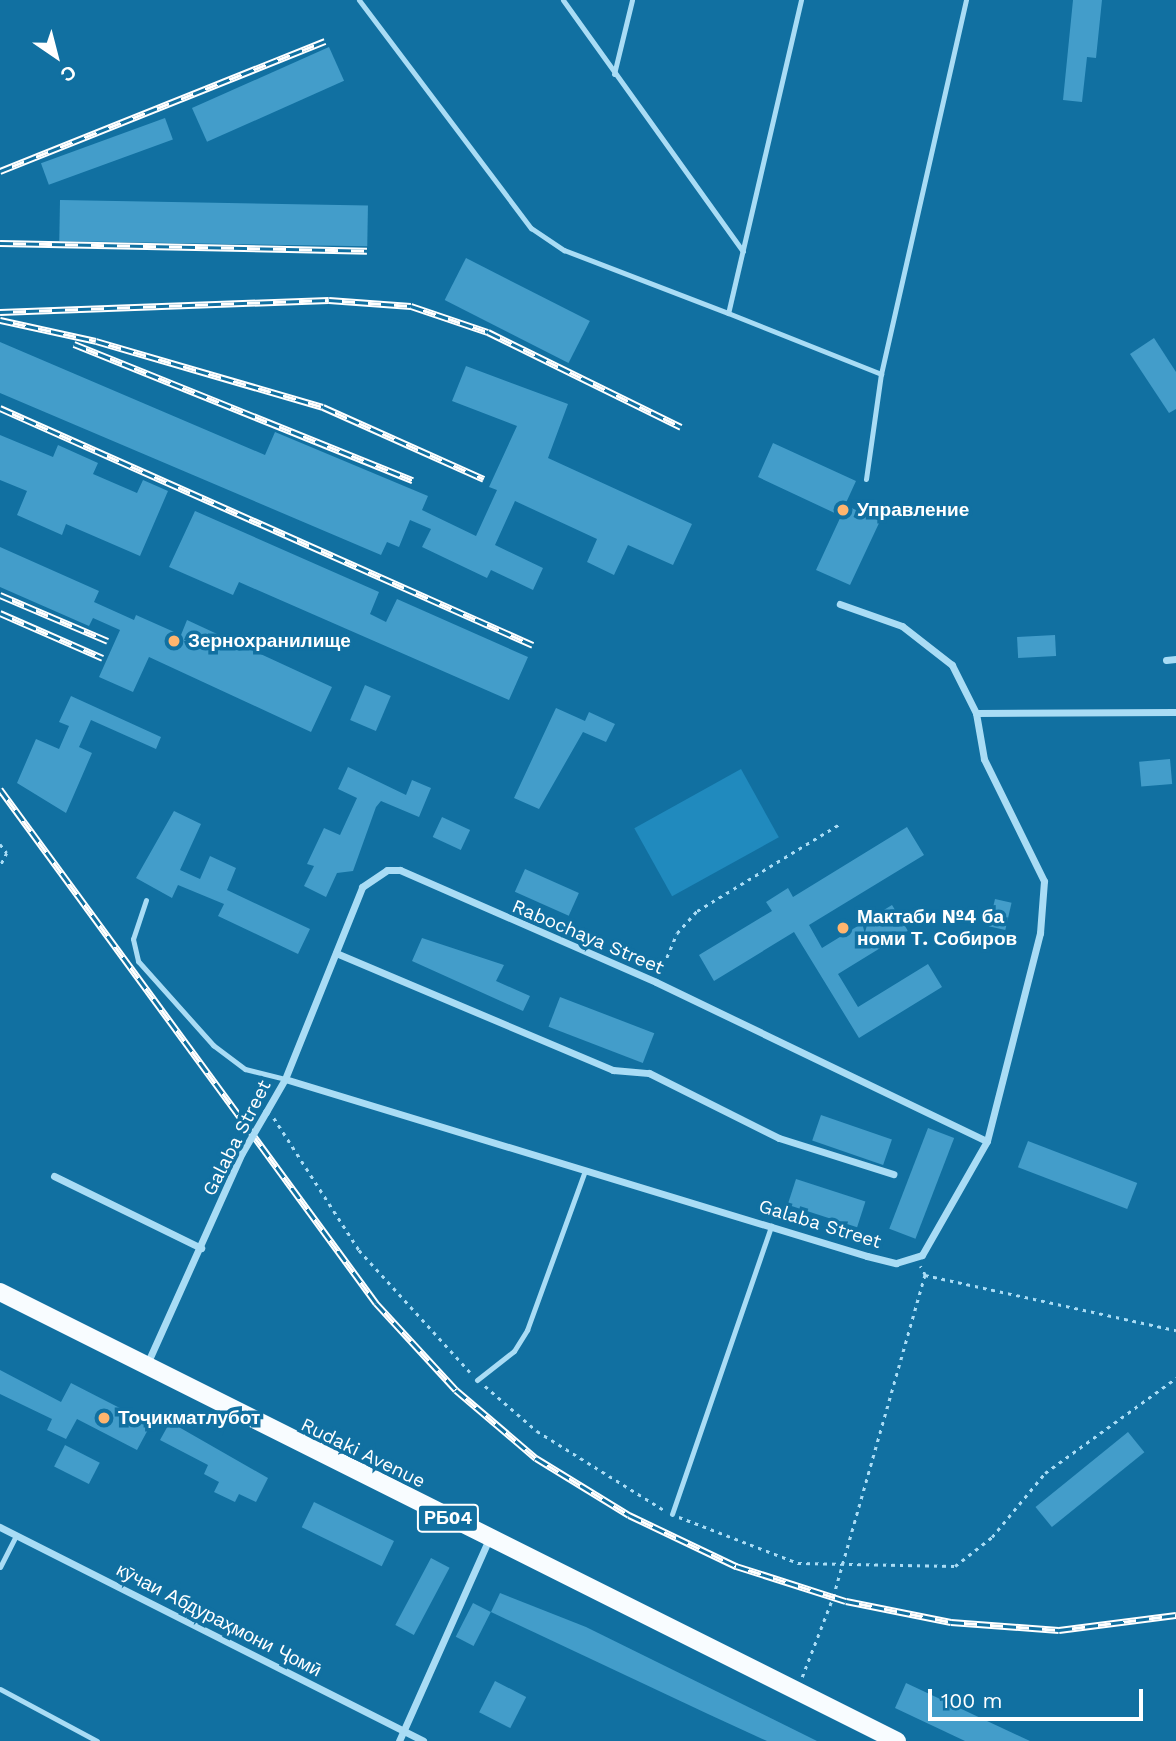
<!DOCTYPE html>
<html>
<head>
<meta charset="utf-8">
<style>
  body { margin:0 }
  #map { position:relative; width:1176px; height:1741px; overflow:hidden; background:#1170a1; font-family:"Work Sans",sans-serif }
  div>[style] { position:absolute }
  [style*='--x'] { left:calc(var(--x)*1px); top:calc(var(--y)*1px); width:calc(var(--w)*1px); rotate:calc(var(--a)*1deg) }
  .green>* { inset:0; background:#208abe; transform-origin:0 0 }
  .building>* { inset:0; background:#439dca; transform-origin:0 0 }
  .path>* { height:2.5px; margin-top:-1.25px; transform-origin:0; background:repeating-linear-gradient(90deg,#a9dcf5 0 3.5px,transparent 0 8.5px) }
  .lane>* { height:5px; margin:-2.5px; padding:0 2.5px; transform-origin:2.5px; border-radius:2.5px; background:#a9dcf5 }
  .street>* { height:7px; margin:-3.5px; padding:0 3.5px; transform-origin:3.5px; border-radius:3.5px; background:#a9dcf5 }
  .primary>* { height:18px; margin:-9px; padding:0 9px; transform-origin:9px; border-radius:9px; background:#f8fcff }
  .rail>* { height:7px; margin-top:-3.5px; transform-origin:0; background:repeating-linear-gradient(90deg,#1170a1 0 13px,#fff 0 26px); box-sizing:border-box; border-block:2px solid #fff }
  .street-bridge>* { height:7px; margin:-3.5px; padding:0 3.5px; transform-origin:3.5px; border-radius:3.5px; background:#a9dcf5 }
  .dots>* { width:19px; height:19px; translate:-50% -50%; box-sizing:border-box; border:4px solid #1170a1; border-radius:50% }
  span { translate:-50% -50%; white-space:nowrap; text-align:center; line-height:1.15; -webkit-text-stroke:7px #1170a1; paint-order:stroke }
  .shield-label span { padding:2px 5px; background:#1170a1; border:2px solid; border-radius:5px; -webkit-text-stroke-width:0 }
  .shield-label { font-size:18px; color:#fff; font-weight:700 }
  .poi-label { font-size:19px; color:#fff; font-weight:700 }
  .left { translate:0 -50%; text-align:left }
  .street-label { font-size:19px; color:#fff }
  .north { position:absolute; left:21px; top:21px; width:70px; height:70px; -webkit-text-stroke:5px #1170a1; paint-order:stroke; rotate:145deg; font-size:19px; font-weight:700; line-height:28px; text-align:center; color:#fff }
  .north::after { content:''; display:block; margin:auto; width:24px; height:32px; background:#fff; clip-path:polygon(50% 0,100% 100%,50% 72%,0 100%) }
  .scale { position:absolute; left:928px; top:1689px; width:215px; height:32px; box-sizing:border-box; border:4px solid #fff; border-top:0; padding-left:9px; font-size:21px; line-height:24px; white-space:nowrap; color:#fff; -webkit-text-stroke:5px #1170a1; paint-order:stroke }
</style>
</head>
<body>
<div id="map">
  <div class="green">
    <div style="left:741px;top:769px;width:78px;height:122px;rotate:61deg"></div>
  </div>
  <div class="building">
    <div style="clip-path:polygon(1073px 0,1102px 0,1096px 58px,1087px 57px,1082px 102px,1063px 100px)"></div>
    <div style="left:329px;top:47px;width:37px;height:150px;rotate:66deg"></div>
    <div style="left:165px;top:118px;width:23px;height:132px;rotate:70deg"></div>
    <div style="left:60px;top:200px;width:308px;height:41px;rotate:1deg"></div>
    <div style="left:466px;top:258px;width:139px;height:47px;rotate:27deg"></div>
    <div style="clip-path:polygon(1154px 338px,1176px 372px,1176px 409px,1169px 413px,1130px 354px)"></div>
    <div style="clip-path:polygon(0 342px,265px 455px,275px 432px,428px 496px,422px 510px,476px 536px,497px 490px,489px 487px,517px 426px,452px 401px,466px 366px,568px 404px,548px 458px,692px 524px,673px 565px,628px 545px,614px 575px,587px 562px,597px 539px,515px 501px,495px 545px,543px 568px,533px 590px,491px 570px,487px 578px,422px 547px,431px 529px,410px 520px,399px 547px,387px 542px,381px 555px,0 393px)"></div>
    <div style="clip-path:polygon(0 435px,53px 457px,58px 445px,98px 463px,93px 474px,137px 493px,143px 480px,168px 491px,140px 556px,66px 524px,62px 535px,17px 515px,27px 491px,0 480px)"></div>
    <div style="clip-path:polygon(773px 443px,856px 481px,845px 505px,880px 521px,850px 585px,816px 570px,841px 516px,758px 477px)"></div>
    <div style="clip-path:polygon(195px 511px,379px 592px,370px 614px,386px 622px,397px 599px,528px 657px,509px 700px,239px 582px,233px 595px,169px 567px)"></div>
    <div style="clip-path:polygon(0 547px,99px 591px,94px 602px,134px 620px,136px 615px,181px 635px,187px 620px,332px 687px,311px 732px,149px 657px,133px 692px,99px 677px,120px 630px,93px 618px,89px 626px,0 587px)"></div>
    <div style="left:1055px;top:635px;width:21px;height:38px;rotate:87deg"></div>
    <div style="left:365px;top:685px;width:28px;height:38px;rotate:23deg"></div>
    <div style="clip-path:polygon(71px 696px,161px 737px,156px 749px,91px 720px,79px 747px,92px 753px,66px 813px,17px 783px,36px 739px,59px 749px,69px 726px,59px 722px)"></div>
    <div style="clip-path:polygon(556px 708px,585px 721px,589px 712px,615px 724px,606px 742px,583px 732px,539px 809px,514px 798px)"></div>
    <div style="left:1170px;top:759px;width:25px;height:31px;rotate:85deg"></div>
    <div style="clip-path:polygon(348px 767px,406px 795px,412px 780px,431px 788px,419px 817px,381px 801px,376px 807px,353px 871px,337px 873px,326px 897px,304px 886px,314px 866px,307px 864px,324px 828px,340px 835px,357px 798px,338px 789px)"></div>
    <div style="clip-path:polygon(174px 811px,201px 824px,180px 870px,200px 879px,210px 856px,236px 868px,227px 890px,310px 929px,298px 954px,218px 916px,224px 904px,178px 885px,172px 898px,136px 878px)"></div>
    <div style="left:442px;top:817px;width:31px;height:22px;rotate:25deg"></div>
    <div style="clip-path:polygon(907px 827px,924px 855px,809px 925px,822px 948px,892px 905px,908px 931px,838px 974px,858px 1007px,928px 964px,942px 987px,859px 1038px,794px 932px,714px 981px,699px 955px,772px 911px,766px 902px,788px 888px,793px 897px)"></div>
    <div style="left:525px;top:869px;width:59px;height:25px;rotate:24deg"></div>
    <div style="left:995px;top:899px;width:17px;height:28px;rotate:13deg"></div>
    <div style="clip-path:polygon(422px 938px,504px 965px,496px 981px,530px 996px,523px 1011px,412px 961px)"></div>
    <div style="left:560px;top:997px;width:101px;height:32px;rotate:21deg"></div>
    <div style="left:821px;top:1115px;width:75px;height:27px;rotate:19deg"></div>
    <div style="left:928px;top:1128px;width:28px;height:108px;rotate:21deg"></div>
    <div style="left:1028px;top:1141px;width:117px;height:28px;rotate:21deg"></div>
    <div style="left:796px;top:1179px;width:73px;height:27px;rotate:18deg"></div>
    <div style="clip-path:polygon(0 1370px,61px 1402px,71px 1383px,151px 1424px,137px 1450px,77px 1419px,66px 1439px,47px 1430px,52px 1419px,0 1394px)"></div>
    <div style="clip-path:polygon(170px 1422px,268px 1478px,256px 1502px,239px 1494px,235px 1502px,214px 1492px,219px 1482px,204px 1474px,208px 1465px,160px 1440px)"></div>
    <div style="left:1128px;top:1432px;width:26px;height:119px;rotate:51deg"></div>
    <div style="left:65px;top:1445px;width:39px;height:24px;rotate:27deg"></div>
    <div style="left:314px;top:1502px;width:89px;height:28px;rotate:26deg"></div>
    <div style="left:431px;top:1558px;width:21px;height:76px;rotate:28deg"></div>
    <div style="clip-path:polygon(500px 1593px,586px 1627px,817px 1741px,767px 1741px,708px 1714px,491px 1612px)"></div>
    <div style="left:473px;top:1603px;width:20px;height:38px;rotate:27deg"></div>
    <div style="left:495px;top:1681px;width:35px;height:35px;rotate:27deg"></div>
    <div style="clip-path:polygon(906px 1683px,1030px 1741px,965px 1741px,895px 1708px)"></div>
  </div>
  <div class="path">
    <div style="--x:0;--y:844;--w:11;--a:52"></div>
    <div style="--x:7;--y:853;--w:16;--a:117"></div>
    <div style="--x:660;--y:973;--w:43;--a:-67"></div>
    <div style="--x:677;--y:933;--w:30;--a:-48"></div>
    <div style="--x:697;--y:911;--w:169;--a:-31.4"></div>
    <div style="--x:274;--y:1118;--w:157;--a:57.2"></div>
    <div style="--x:359;--y:1250;--w:165;--a:47.7"></div>
    <div style="--x:925;--y:1275;--w:257;--a:12.4"></div>
    <div style="--x:485;--y:1386;--w:69;--a:40.9"></div>
    <div style="--x:537;--y:1431;--w:150;--a:31.9"></div>
    <div style="--x:679;--y:1517;--w:128;--a:21.1"></div>
    <div style="--x:798;--y:1563;--w:157;--a:1.1"></div>
    <div style="--x:955;--y:1566;--w:47;--a:-38.1"></div>
    <div style="--x:992;--y:1537;--w:83;--a:-50.4"></div>
    <div style="--x:1045;--y:1473;--w:162;--a:-35.9"></div>
    <div style="--x:802;--y:1677;--w:86;--a:-68.8"></div>
    <div style="--x:833;--y:1597;--w:335;--a:-74.1"></div>
    <div style="--x:925;--y:1275;--w:10;--a:-119"></div>
  </div>
  <div class="lane">
    <div style="--x:359;--y:0;--w:286;--a:53"></div>
    <div style="--x:531;--y:228;--w:40;--a:34"></div>
    <div style="--x:564;--y:250;--w:176;--a:21"></div>
    <div style="--x:563;--y:0;--w:309;--a:54.4"></div>
    <div style="--x:801;--y:0;--w:321;--a:103.1"></div>
    <div style="--x:728;--y:313;--w:165;--a:21.7"></div>
    <div style="--x:614;--y:74;--w:76;--a:-76.3"></div>
    <div style="--x:866;--y:479;--w:106;--a:-81.9"></div>
    <div style="--x:881;--y:374;--w:384;--a:-77.2"></div>
    <div style="--x:146;--y:900;--w:41;--a:108.4"></div>
    <div style="--x:133;--y:939;--w:23;--a:77"></div>
    <div style="--x:138;--y:961;--w:113;--a:48.2"></div>
    <div style="--x:213;--y:1045;--w:40;--a:37"></div>
    <div style="--x:245;--y:1069;--w:41;--a:14"></div>
    <div style="--x:477;--y:1380;--w:47;--a:-38.1"></div>
    <div style="--x:514;--y:1351;--w:25;--a:-58"></div>
    <div style="--x:527;--y:1330;--w:169;--a:-70"></div>
    <div style="--x:672;--y:1514;--w:305;--a:-71"></div>
    <div style="--x:0;--y:1567;--w:36;--a:-63"></div>
    <div style="--x:0;--y:1689;--w:110;--a:28.2"></div>
  </div>
  <div class="street">
    <div style="--x:1166;--y:660;--w:10;--a:-6"></div>
    <div style="--x:976;--y:713;--w:200;--a:-0.3"></div>
    <div style="--x:336;--y:953;--w:301;--a:22.9"></div>
    <div style="--x:613;--y:1070;--w:36;--a:5"></div>
    <div style="--x:649;--y:1073;--w:145;--a:26.6"></div>
    <div style="--x:779;--y:1138;--w:120;--a:17.5"></div>
    <div style="--x:285;--y:1079;--w:207;--a:-68.1"></div>
    <div style="--x:362;--y:887;--w:30;--a:-34"></div>
    <div style="--x:387;--y:870;--w:13;--a:0"></div>
    <div style="--x:400;--y:870;--w:279;--a:23.6"></div>
    <div style="--x:656;--y:982;--w:367;--a:25.7"></div>
    <div style="--x:266;--y:1112;--w:38;--a:-60"></div>
    <div style="--x:285;--y:1079;--w:608;--a:16.92"></div>
    <div style="--x:867;--y:1256;--w:30;--a:14"></div>
    <div style="--x:896;--y:1263;--w:27;--a:-17"></div>
    <div style="--x:922;--y:1255;--w:131;--a:-60.3"></div>
    <div style="--x:987;--y:1141;--w:215;--a:-75.7"></div>
    <div style="--x:1040;--y:933;--w:52;--a:-85.6"></div>
    <div style="--x:1044;--y:881;--w:136;--a:-116.2"></div>
    <div style="--x:984;--y:759;--w:47;--a:-99.9"></div>
    <div style="--x:976;--y:713;--w:54;--a:-116.6"></div>
    <div style="--x:952;--y:665;--w:63;--a:-142"></div>
    <div style="--x:902;--y:626;--w:66;--a:-160.5"></div>
    <div style="--x:54;--y:1176;--w:164;--a:26.1"></div>
    <div style="--x:147;--y:1364;--w:231;--a:-65.8"></div>
    <div style="--x:0;--y:1527;--w:474;--a:26.8"></div>
    <div style="--x:399;--y:1741;--w:221;--a:-66"></div>
  </div>
  <div class="primary">
    <div style="--x:0;--y:1292;--w:1003;--a:26.59"></div>
  </div>
  <div class="rail">
    <div style="--x:0;--y:171;--w:350;--a:-21.8"></div>
    <div style="--x:0;--y:243;--w:367;--a:1.2"></div>
    <div style="--x:0;--y:312;--w:329;--a:-2.1"></div>
    <div style="--x:329;--y:300;--w:82;--a:4.2"></div>
    <div style="--x:411;--y:306;--w:81;--a:18.7"></div>
    <div style="--x:488;--y:332;--w:215;--a:26.2"></div>
    <div style="--x:0;--y:320;--w:98;--a:12.3"></div>
    <div style="--x:96;--y:341;--w:236;--a:16.2"></div>
    <div style="--x:323;--y:407;--w:176;--a:24.1"></div>
    <div style="--x:74;--y:344;--w:365;--a:21.9"></div>
    <div style="--x:0;--y:408;--w:583;--a:23.97"></div>
    <div style="--x:0;--y:595;--w:117;--a:23.1"></div>
    <div style="--x:0;--y:613;--w:112;--a:23.6"></div>
    <div style="--x:0;--y:789;--w:637;--a:53.81"></div>
    <div style="--x:376;--y:1303;--w:118;--a:47.4"></div>
    <div style="--x:456;--y:1390;--w:105;--a:40.4"></div>
    <div style="--x:536;--y:1458;--w:109;--a:31.5"></div>
    <div style="--x:629;--y:1515;--w:119;--a:25.5"></div>
    <div style="--x:736;--y:1566;--w:115;--a:17.7"></div>
    <div style="--x:846;--y:1601;--w:107;--a:11.3"></div>
    <div style="--x:951;--y:1622;--w:108;--a:4.2"></div>
    <div style="--x:1059;--y:1630;--w:118;--a:-7.3"></div>
  </div>
  <div class="street-bridge">
    <div style="--x:242;--y:1153;--w:48;--a:-59.7"></div>
  </div>
  <div class="dots">
    <div style="left:843px;top:510px;background:#ffb56e"></div>
    <div style="left:174px;top:641px;background:#ffb56e"></div>
    <div style="left:843px;top:928px;background:#ffb56e"></div>
    <div style="left:104px;top:1418px;background:#ffb56e"></div>
  </div>
  <div class="shield-label">
    <span style="left:448px;top:1518px">РБ04</span>
  </div>
  <div class="poi-label">
    <span class="left" style="left:857px;top:510px">Управление</span>
    <span class="left" style="left:188px;top:641px">Зернохранилище</span>
    <span class="left" style="left:857px;top:928px">Мактаби №4 ба<br>номи Т. Собиров</span>
    <span class="left" style="left:118px;top:1418px">Тоҷикматлубот</span>
  </div>
  <div class="street-label">
    <span style="left:588px;top:937px;rotate:23deg">Rabochaya Street</span>
    <span style="left:237px;top:1138px;rotate:-63deg">Galaba Street</span>
    <span style="left:820px;top:1224px;rotate:17deg">Galaba Street</span>
    <span style="left:363px;top:1453px;rotate:26deg">Rudaki Avenue</span>
    <span style="left:219px;top:1620px;rotate:27deg">кӯчаи Абдураҳмони Ҷомӣ</span>
  </div>
  <div class="north">С</div>
  <div class="scale">100 m</div>
</div>
</body>
</html>
